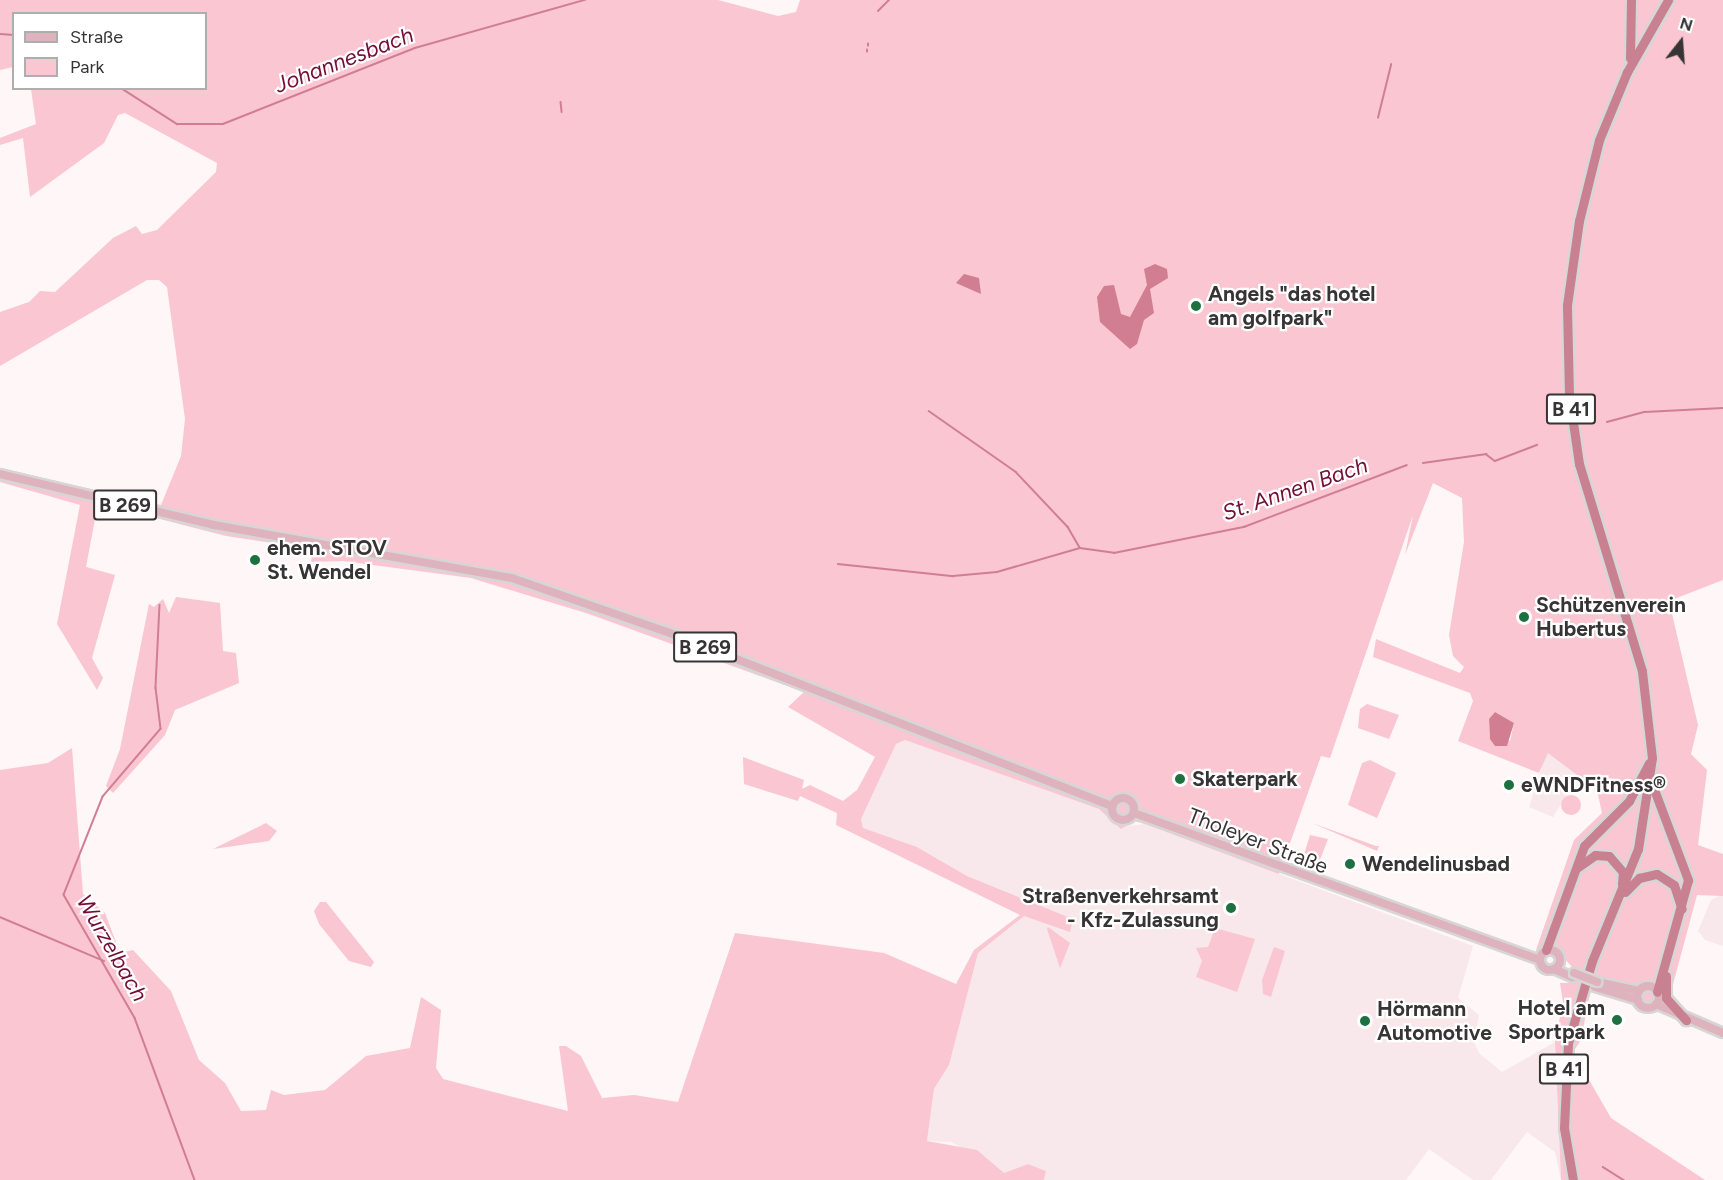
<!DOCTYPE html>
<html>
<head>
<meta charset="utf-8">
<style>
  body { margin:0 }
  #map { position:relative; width:1723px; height:1180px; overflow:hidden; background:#fef6f7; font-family:Figtree,sans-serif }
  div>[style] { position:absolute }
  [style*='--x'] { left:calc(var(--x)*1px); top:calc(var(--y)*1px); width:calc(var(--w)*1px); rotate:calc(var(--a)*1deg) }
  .built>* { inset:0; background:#f8e8eb }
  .green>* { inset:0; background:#f9c6d1 }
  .round { border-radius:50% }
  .water>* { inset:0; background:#d17e93 }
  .stream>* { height:1.5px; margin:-0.75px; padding:0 0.75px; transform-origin:0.75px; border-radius:0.75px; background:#d17e93 }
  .roads { filter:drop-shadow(2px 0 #d7d6d6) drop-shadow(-2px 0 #d7d6d6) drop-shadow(0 2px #d7d6d6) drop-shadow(0 -2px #d7d6d6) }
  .major>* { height:8px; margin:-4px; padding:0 4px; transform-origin:4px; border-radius:4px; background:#dfb3be }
  .major>.ring { margin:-4px; padding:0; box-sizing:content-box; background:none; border:8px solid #dfb3be; border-radius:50% }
  .highway>* { height:9px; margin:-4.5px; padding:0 4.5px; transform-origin:4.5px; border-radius:4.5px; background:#c98192 }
  .bridges { filter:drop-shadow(2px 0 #d7d6d6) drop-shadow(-2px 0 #d7d6d6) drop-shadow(0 2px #d7d6d6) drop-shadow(0 -2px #d7d6d6) }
  .major-bridge>* { height:8px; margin:-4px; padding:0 4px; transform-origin:4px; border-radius:4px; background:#dfb3be }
  .dots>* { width:16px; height:16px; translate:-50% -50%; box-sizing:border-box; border:3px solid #fff; border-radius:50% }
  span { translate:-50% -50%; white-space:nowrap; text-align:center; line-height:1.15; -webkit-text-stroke:4.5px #fff; paint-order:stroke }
  .shield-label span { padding:2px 4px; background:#fff; border:2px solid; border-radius:4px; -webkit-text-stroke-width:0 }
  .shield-label { font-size:20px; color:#363434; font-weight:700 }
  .poi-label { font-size:21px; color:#363434; font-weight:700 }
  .left { translate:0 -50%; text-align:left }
  .right { translate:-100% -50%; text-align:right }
  .street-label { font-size:21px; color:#363434 }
  .water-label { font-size:22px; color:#730f37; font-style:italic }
  .legend { position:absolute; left:12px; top:12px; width:195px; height:78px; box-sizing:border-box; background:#fff; border:2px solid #afaeae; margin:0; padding:8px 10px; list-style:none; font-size:18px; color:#363434 }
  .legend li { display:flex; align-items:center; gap:12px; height:30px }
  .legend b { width:30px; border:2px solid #afaeae }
  .north { position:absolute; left:1651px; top:12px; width:60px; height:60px; -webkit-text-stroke:4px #fff; paint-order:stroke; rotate:17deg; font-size:16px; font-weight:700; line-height:24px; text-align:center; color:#363434 }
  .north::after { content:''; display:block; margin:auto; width:21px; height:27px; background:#363434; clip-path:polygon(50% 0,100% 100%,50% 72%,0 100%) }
</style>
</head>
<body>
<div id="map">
  <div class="built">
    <div style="clip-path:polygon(905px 740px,1099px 809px,1125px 826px,1145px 824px,1473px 946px,1458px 998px,1479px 1015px,1474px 1042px,1479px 1053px,1502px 1072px,1555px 1042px,1561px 1180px,1555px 1152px,1527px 1132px,1491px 1180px,1473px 1180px,1429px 1149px,1406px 1180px,1044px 1180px,1046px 1171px,1028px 1164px,1004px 1173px,951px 1142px,927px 1141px,934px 1089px,949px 1065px,978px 953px,1024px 916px,1050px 923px,1073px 919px,967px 876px,917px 847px,863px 828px,861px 819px,896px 744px)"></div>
    <div style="clip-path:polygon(1547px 752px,1580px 773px,1553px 817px,1529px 807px)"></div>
    <div style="clip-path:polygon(1723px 894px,1723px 946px,1705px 940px,1698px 931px,1711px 900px)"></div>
  </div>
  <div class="green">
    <div style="clip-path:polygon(evenodd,0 0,718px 0,778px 16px,796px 12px,800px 0,1723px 0,1723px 580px,1669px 601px,1698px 725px,1691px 754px,1707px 770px,1698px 845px,1723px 854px,1723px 896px,1697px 895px,1665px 1014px,1601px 991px,1604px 979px,1593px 976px,1581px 1040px,1573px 1052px,1611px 1118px,1705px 1180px,1561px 1180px,1555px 1042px,1563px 1002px,1560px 983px,1570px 983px,1575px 970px,1553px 947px,1536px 950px,1574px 840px,1602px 813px,1597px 790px,1548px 753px,1539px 773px,1458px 741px,1473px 701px,1470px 693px,1373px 657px,1376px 639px,1460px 673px,1464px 667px,1453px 656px,1449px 635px,1464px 542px,1462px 498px,1433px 483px,1405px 555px,1413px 515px,1330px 758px,1321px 756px,1279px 874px,1145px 824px,1134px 821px,1121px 829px,1099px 809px,905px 740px,896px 744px,861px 819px,863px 828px,917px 847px,967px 876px,1073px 919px,1070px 932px,1024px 916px,978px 953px,949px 1065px,934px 1089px,927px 1141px,977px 1150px,1004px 1173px,1028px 1164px,1046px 1171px,1044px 1180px,0 1180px,0 770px,48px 763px,72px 748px,83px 894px,105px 913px,120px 953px,133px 950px,171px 991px,199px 1060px,225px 1083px,241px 1111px,266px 1110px,271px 1090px,284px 1095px,325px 1090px,366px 1056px,410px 1048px,421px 997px,441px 1010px,436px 1068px,443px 1079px,568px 1111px,559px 1046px,566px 1046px,581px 1056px,602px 1098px,634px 1095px,678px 1102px,735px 933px,884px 953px,956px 984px,974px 950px,1020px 915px,836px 825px,837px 813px,800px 796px,798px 801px,744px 784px,743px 757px,804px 780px,802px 789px,810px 785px,843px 801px,857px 790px,875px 757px,788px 707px,804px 692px,589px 614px,471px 578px,343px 561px,311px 562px,313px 549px,226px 536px,98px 503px,86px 567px,115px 575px,92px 658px,103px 678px,97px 690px,57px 624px,80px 505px,0 482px,0 468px,161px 505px,181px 456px,185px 419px,167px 287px,159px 280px,147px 280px,0 366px,0 312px,29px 302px,40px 291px,55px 292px,113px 238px,136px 226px,142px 234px,157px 230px,216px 172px,217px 163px,125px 113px,118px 115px,104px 143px,30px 197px,23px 138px,0 145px,0 138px,36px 124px,31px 89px,206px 88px,206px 14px,14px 14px,13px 67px,0 70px,0 0,1495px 712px,1514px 723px,1510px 741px,1490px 739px,1489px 719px,1495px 712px)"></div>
    <div style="clip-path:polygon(176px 597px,220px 603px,223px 651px,236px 653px,239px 683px,175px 710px,165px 735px,113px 793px,106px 786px,120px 749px,149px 604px,154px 607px,163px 599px,169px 613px)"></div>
    <div style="clip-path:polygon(1367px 704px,1399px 715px,1389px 739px,1358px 728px,1360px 709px)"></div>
    <div style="clip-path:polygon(1370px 760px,1396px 773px,1377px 818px,1348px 805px,1362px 763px)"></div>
    <div class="round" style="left:1561px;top:795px;width:20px;height:20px"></div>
    <div style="clip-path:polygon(266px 823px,277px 831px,269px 841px,213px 849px)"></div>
    <div style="clip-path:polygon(1312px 823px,1376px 846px,1379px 846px,1377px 851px)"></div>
    <div style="clip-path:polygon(1310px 835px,1328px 839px,1316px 870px,1302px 861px)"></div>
    <div style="clip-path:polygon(320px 902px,326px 902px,374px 962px,371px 967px,349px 961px,319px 924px,314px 911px)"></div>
    <div style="clip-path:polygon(1048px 927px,1070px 943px,1060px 968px,1047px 929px)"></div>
    <div style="clip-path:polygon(1215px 928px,1255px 939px,1237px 992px,1196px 977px,1202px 961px,1196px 948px,1208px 947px)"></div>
    <div style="clip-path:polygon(1274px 947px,1285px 951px,1271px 997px,1263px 994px,1262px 980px)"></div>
  </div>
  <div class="water">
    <div style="clip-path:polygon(1155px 264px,1167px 269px,1168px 278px,1150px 289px,1154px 313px,1144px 320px,1137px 344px,1130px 349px,1100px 322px,1097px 297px,1104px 286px,1114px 285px,1121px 314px,1130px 317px,1147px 285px,1144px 269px)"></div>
    <div style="clip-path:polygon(964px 274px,979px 278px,981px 294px,956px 283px)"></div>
    <div style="clip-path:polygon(1495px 712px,1514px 723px,1507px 746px,1495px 746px,1490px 739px,1489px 719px)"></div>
  </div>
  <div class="stream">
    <div style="--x:878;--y:11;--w:16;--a:-45"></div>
    <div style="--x:0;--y:34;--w:14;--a:4"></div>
    <div style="--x:868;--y:46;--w:2;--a:-90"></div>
    <div style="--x:867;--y:52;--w:2;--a:-90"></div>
    <div style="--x:121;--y:88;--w:67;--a:32.7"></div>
    <div style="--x:177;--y:124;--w:46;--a:0"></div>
    <div style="--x:223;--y:124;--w:206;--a:-21.6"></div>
    <div style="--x:415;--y:48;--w:177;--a:-15.8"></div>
    <div style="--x:561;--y:102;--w:10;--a:84"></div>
    <div style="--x:1378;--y:118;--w:55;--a:-76.2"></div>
    <div style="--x:929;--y:411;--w:106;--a:35"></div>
    <div style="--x:1016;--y:472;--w:76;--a:46.6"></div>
    <div style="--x:1068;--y:527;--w:24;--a:60"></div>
    <div style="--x:1607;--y:422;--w:39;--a:-15"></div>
    <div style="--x:1645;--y:412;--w:78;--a:-2.9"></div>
    <div style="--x:1423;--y:463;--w:64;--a:-8.1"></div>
    <div style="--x:1486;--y:454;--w:11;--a:38"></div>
    <div style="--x:1495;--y:461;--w:45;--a:-20.9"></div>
    <div style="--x:838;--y:564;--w:116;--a:6"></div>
    <div style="--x:953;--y:576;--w:44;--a:-5.2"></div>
    <div style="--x:997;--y:572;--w:86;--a:-16.1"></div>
    <div style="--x:1080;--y:548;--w:34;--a:8"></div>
    <div style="--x:1114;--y:553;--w:133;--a:-11.3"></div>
    <div style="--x:1244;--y:527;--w:174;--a:-20.8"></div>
    <div style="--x:160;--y:605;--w:83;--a:92.8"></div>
    <div style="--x:156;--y:688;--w:41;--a:83"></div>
    <div style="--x:161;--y:729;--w:89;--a:130.5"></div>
    <div style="--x:103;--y:797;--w:105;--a:111.7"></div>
    <div style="--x:64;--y:895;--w:142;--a:60"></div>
    <div style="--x:135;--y:1018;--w:173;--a:69.7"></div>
    <div style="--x:0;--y:917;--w:113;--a:22.9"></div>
    <div style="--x:1603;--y:1167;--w:25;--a:32"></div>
  </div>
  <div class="roads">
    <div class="major">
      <div style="--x:0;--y:474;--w:220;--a:13.4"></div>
      <div style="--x:214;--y:525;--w:303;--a:10.1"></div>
      <div style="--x:512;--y:578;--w:167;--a:19.2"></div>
      <div style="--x:670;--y:633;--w:475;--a:21.4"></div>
      <div class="ring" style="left:1112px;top:798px;width:14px;height:14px"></div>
      <div style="--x:1134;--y:813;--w:431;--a:19.9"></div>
      <div class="ring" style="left:1540px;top:950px;width:12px;height:12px"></div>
      <div style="--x:1554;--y:969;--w:20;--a:24"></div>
      <div style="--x:1597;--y:982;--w:43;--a:12.1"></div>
      <div class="ring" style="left:1637px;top:986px;width:14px;height:14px"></div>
      <div style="--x:1595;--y:987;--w:45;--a:16.8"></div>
      <div style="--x:1656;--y:1004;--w:73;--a:23.4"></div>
    </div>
    <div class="highway">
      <div style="--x:1630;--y:58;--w:58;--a:-89"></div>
      <div style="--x:1652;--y:784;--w:103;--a:69.4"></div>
      <div style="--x:1688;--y:880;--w:116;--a:105.5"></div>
      <div style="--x:1578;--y:867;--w:21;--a:-35"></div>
      <div style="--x:1595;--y:855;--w:14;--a:4"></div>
      <div style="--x:1609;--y:856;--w:21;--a:49"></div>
      <div style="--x:1623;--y:872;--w:12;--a:95"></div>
      <div style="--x:1625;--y:892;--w:20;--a:-45"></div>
      <div style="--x:1639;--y:878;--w:18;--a:-13"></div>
      <div style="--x:1657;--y:874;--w:20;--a:33"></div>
      <div style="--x:1674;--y:885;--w:25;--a:72"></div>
      <div style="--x:1546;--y:950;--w:111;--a:-69.9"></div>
      <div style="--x:1584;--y:846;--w:64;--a:-45"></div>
      <div style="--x:1629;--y:801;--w:43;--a:-62.2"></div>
      <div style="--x:1666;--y:976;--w:22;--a:90"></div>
      <div style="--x:1666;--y:998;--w:30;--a:48"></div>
      <div style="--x:1573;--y:1180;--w:53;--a:-99.8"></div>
      <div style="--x:1564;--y:1128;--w:85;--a:-87.3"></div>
      <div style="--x:1568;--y:1043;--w:85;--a:-73.7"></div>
      <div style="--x:1592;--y:961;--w:121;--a:-67.7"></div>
      <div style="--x:1638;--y:849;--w:92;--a:-81.3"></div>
      <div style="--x:1652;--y:758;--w:88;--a:-96.6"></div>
      <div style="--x:1642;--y:671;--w:216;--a:-106.9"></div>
      <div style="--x:1579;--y:464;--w:70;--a:-98.2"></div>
      <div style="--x:1569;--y:395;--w:90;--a:-91.3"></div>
      <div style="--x:1567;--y:305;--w:85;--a:-81.9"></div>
      <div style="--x:1579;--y:221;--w:83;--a:-76.1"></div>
      <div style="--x:1599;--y:140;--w:74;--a:-67.6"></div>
      <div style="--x:1627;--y:72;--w:83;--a:-60.3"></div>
    </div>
  </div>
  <div class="bridges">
    <div class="major-bridge">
      <div style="--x:1574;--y:973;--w:25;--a:21"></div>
    </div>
  </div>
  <div class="dots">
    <div style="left:1196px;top:306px;background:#1e7041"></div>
    <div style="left:255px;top:560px;background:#1e7041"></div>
    <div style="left:1524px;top:617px;background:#1e7041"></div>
    <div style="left:1180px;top:779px;background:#1e7041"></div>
    <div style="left:1509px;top:785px;background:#1e7041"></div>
    <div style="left:1350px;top:864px;background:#1e7041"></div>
    <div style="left:1231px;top:908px;background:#1e7041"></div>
    <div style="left:1617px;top:1020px;background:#1e7041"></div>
    <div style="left:1365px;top:1021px;background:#1e7041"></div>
  </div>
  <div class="shield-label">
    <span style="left:1571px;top:409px">B 41</span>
    <span style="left:125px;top:505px">B 269</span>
    <span style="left:705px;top:647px">B 269</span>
    <span style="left:1564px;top:1069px">B 41</span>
  </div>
  <div class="poi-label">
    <span class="left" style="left:1208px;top:306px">Angels "das hotel<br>am golfpark"</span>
    <span class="left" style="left:267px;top:560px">ehem. STOV<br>St. Wendel</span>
    <span class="left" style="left:1536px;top:617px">Schützenverein<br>Hubertus</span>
    <span class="left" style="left:1192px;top:779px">Skaterpark</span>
    <span class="left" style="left:1521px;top:785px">eWNDFitness®</span>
    <span class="left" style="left:1362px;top:864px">Wendelinusbad</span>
    <span class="right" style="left:1219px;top:908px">Straßenverkehrsamt<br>- Kfz-Zulassung</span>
    <span class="right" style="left:1605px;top:1020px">Hotel am<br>Sportpark</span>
    <span class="left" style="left:1377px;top:1021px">Hörmann<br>Automotive</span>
  </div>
  <div class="street-label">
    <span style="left:1258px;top:841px;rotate:21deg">Tholeyer Straße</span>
  </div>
  <div class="water-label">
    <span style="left:344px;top:60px;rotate:-21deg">Johannesbach</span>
    <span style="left:1295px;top:489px;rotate:-19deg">St. Annen Bach</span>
    <span style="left:112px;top:948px;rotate:60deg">Wurzelbach</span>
  </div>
  <ul class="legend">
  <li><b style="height:8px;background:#dfb3be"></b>Straße</li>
  <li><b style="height:16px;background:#f9c6d1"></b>Park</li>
  </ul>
  <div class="north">N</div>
</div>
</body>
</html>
